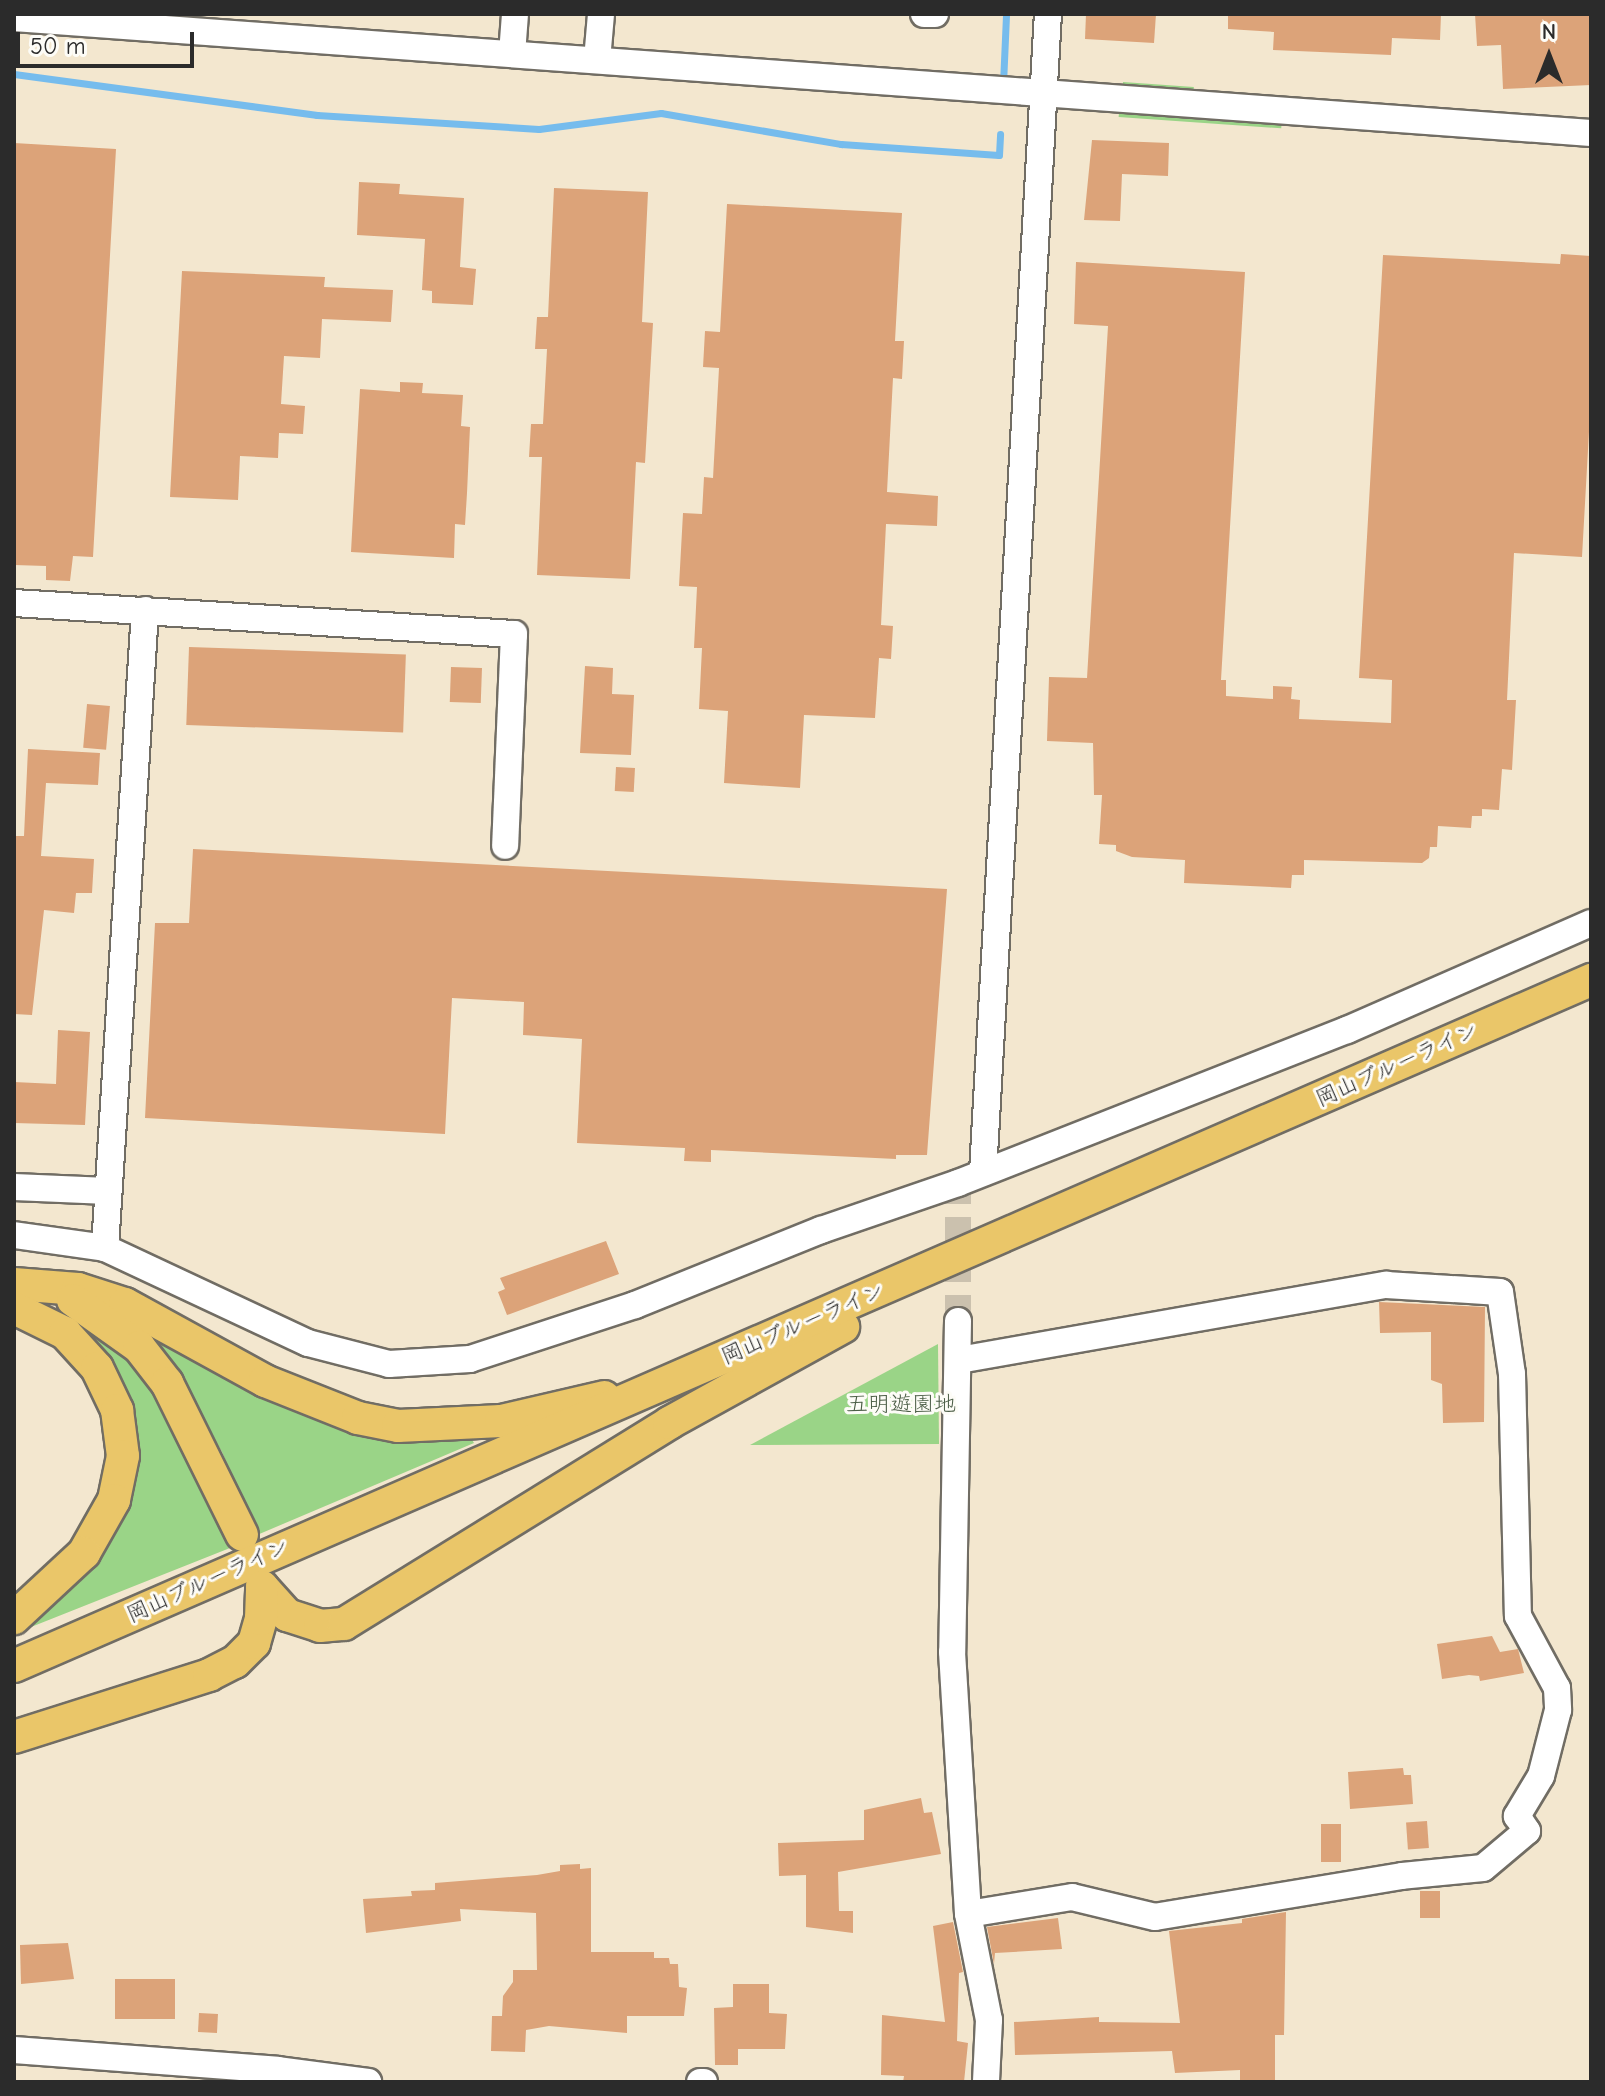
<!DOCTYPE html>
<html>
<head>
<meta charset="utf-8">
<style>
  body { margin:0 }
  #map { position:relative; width:1605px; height:2096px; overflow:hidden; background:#f3e7cf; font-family:"Comic Neue","Klee One",sans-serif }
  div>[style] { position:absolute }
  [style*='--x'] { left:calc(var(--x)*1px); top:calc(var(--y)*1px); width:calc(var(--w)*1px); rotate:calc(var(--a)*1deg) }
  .green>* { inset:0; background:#9ad487; transform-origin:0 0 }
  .stream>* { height:7px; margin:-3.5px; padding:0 3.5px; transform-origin:3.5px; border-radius:3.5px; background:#76bced }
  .building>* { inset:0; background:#dca379; transform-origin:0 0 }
  .minor-tunnel>* { height:26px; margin-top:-13px; transform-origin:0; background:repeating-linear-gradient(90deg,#cbc1ae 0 26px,transparent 0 39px) }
  .roads { filter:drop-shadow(2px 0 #716d64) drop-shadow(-2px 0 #716d64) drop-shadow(0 2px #716d64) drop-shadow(0 -2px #716d64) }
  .minor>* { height:26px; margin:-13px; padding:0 13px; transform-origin:13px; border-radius:13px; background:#fff }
  .major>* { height:32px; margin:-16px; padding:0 16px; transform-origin:16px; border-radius:16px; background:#eac669 }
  span { translate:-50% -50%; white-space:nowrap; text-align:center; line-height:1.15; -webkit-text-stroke:6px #fdfcf7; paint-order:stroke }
  .street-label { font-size:22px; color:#2b2b2b }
  .park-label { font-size:22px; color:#4c5e47 }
  .frame { position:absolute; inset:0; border:16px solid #2b2b2b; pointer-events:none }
  .north { position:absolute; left:1509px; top:16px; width:80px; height:80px; -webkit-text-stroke:6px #fdfcf7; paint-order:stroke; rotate:0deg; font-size:22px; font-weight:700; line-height:32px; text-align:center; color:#2b2b2b }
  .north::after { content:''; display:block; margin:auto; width:28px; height:36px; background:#2b2b2b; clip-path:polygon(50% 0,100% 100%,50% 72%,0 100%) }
  .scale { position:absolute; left:16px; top:32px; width:178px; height:36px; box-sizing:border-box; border:4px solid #2b2b2b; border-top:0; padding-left:10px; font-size:24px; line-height:28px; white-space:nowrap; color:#2b2b2b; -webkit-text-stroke:6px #fdfcf7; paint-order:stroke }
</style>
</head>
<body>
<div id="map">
  <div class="green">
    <div style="left:1123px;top:82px;width:71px;height:5px;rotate:4deg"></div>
    <div style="left:1119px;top:112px;width:163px;height:5px;rotate:4deg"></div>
    <div style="clip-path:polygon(78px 1317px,116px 1346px,156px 1390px,230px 1548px,26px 1629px,54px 1602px,135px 1457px,72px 1326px)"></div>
    <div style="clip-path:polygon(153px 1335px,259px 1388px,469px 1435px,474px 1443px,257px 1535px,222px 1452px)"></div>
    <div style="clip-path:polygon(938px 1344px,939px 1444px,750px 1445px)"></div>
  </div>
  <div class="stream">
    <div style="--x:14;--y:74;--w:306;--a:7.7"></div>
    <div style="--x:317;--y:115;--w:222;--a:3.6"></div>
    <div style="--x:539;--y:129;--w:123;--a:-7.5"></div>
    <div style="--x:661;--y:113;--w:183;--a:9.8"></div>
    <div style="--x:841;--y:144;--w:158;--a:4"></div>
    <div style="--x:999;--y:155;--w:21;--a:-87"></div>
    <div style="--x:1003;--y:84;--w:70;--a:-87.5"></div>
  </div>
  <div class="building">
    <div style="clip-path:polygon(1086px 14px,1156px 14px,1154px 43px,1085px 39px)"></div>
    <div style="clip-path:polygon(1228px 14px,1441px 14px,1440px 40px,1392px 38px,1391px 55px,1273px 50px,1274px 32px,1228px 29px)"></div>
    <div style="clip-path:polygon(1475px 14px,1591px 14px,1591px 85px,1503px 89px,1501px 45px,1477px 46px)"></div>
    <div style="clip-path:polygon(1092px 140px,1169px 143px,1168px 176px,1122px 174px,1120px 221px,1084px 220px)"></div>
    <div style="clip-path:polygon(14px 143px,116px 149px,93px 557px,73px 556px,70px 581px,46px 580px,46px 566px,14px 565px)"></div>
    <div style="clip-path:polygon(359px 182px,400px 184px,399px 194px,464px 198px,460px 267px,476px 269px,473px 305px,432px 303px,432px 291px,422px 290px,425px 239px,357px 235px)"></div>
    <div style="clip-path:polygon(554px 188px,648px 192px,642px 322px,653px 323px,645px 463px,636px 462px,630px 579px,537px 575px,542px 457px,529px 457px,531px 424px,543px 424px,547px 349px,535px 349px,537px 317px,548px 317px)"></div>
    <div style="clip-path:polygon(727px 204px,902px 213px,895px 341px,904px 341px,902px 379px,893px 378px,887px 492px,938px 496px,937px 526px,886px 524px,881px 625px,893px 626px,891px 659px,879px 658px,875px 718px,804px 715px,800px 788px,724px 783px,728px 711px,699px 709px,702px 648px,694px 648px,697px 587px,679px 586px,683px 513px,702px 514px,704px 477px,713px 478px,719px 368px,703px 367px,705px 331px,720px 332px)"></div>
    <div style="clip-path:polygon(1561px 254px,1591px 256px,1591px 396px,1582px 557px,1514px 553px,1507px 700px,1516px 700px,1512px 770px,1502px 769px,1499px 810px,1482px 809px,1482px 816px,1472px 816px,1471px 828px,1438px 826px,1437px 847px,1430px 847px,1429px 858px,1422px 863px,1304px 860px,1304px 875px,1292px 875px,1291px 888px,1184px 883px,1185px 860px,1132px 857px,1116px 851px,1116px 845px,1099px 844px,1102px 795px,1094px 795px,1093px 743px,1047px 741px,1049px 677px,1087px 678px,1108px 326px,1074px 324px,1076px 262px,1245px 272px,1221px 680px,1226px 680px,1226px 696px,1273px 699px,1273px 686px,1292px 687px,1291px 699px,1300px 700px,1299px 719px,1391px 723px,1392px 680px,1359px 678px,1383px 255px,1560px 264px)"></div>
    <div style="clip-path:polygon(182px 271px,325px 277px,324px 287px,393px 290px,391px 322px,322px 319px,320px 358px,284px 356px,281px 404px,305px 406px,303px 434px,279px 433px,278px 458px,240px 456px,238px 500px,170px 497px)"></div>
    <div style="clip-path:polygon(400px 382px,423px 383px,422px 393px,463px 395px,461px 426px,470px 427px,467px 493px,465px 525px,455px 524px,454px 558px,351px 552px,360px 389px,400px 392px)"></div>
    <div style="left:189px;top:647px;width:217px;height:78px;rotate:2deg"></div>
    <div style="clip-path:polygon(585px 666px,613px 668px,612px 694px,634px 695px,631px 755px,580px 753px)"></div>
    <div style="left:451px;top:667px;width:31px;height:35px;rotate:2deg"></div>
    <div style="left:87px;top:704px;width:23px;height:44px;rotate:5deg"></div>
    <div style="clip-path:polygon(28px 749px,100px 753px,98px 785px,46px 783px,41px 856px,94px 859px,92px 893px,76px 893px,74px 913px,44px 910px,32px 1015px,14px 1014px,14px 836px,24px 836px)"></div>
    <div style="left:616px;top:767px;width:19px;height:24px;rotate:3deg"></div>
    <div style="clip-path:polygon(193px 849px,947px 889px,927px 1155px,896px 1155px,896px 1159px,711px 1150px,711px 1162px,684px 1161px,685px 1148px,577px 1143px,582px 1039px,523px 1035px,524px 1002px,452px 998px,445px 1134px,145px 1118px,155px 923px,189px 923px)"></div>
    <div style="clip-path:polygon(58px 1030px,90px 1032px,85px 1125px,14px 1123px,14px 1082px,56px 1084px)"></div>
    <div style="clip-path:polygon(606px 1241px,619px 1274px,507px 1315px,498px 1292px,505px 1289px,500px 1278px)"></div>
    <div style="clip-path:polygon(1379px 1302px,1485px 1307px,1484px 1422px,1443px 1423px,1442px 1384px,1431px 1380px,1431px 1332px,1380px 1333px)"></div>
    <div style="clip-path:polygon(1492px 1636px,1500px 1652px,1518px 1649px,1524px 1673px,1480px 1681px,1479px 1676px,1469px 1675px,1442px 1679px,1437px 1644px)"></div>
    <div style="clip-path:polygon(1403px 1768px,1404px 1775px,1411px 1775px,1413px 1804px,1350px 1809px,1348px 1772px)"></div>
    <div style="clip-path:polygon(921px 1798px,924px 1813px,932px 1812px,941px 1854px,838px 1872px,839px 1911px,853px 1911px,853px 1933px,806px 1927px,806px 1875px,779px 1876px,778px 1843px,864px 1840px,864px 1810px)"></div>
    <div style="left:1427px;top:1821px;width:27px;height:21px;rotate:86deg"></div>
    <div style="left:1321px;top:1824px;width:20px;height:38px"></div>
    <div style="clip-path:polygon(580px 1864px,580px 1869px,591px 1868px,591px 1952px,654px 1952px,654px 1958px,669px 1958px,670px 1964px,678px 1964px,679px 1987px,687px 1988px,684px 2016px,627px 2016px,627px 2033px,549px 2026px,526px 2030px,525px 2052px,491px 2051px,492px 2016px,502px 2016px,503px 1996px,513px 1982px,513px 1970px,537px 1970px,536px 1913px,460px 1909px,461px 1921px,366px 1933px,363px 1899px,412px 1896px,411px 1891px,435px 1890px,435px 1883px,537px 1875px,560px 1871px,560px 1865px)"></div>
    <div style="left:1420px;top:1891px;width:20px;height:27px"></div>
    <div style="clip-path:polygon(1286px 1912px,1284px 2035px,1275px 2035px,1275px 2082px,1240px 2082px,1240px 2070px,1175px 2073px,1172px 2051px,1015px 2055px,1014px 2022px,1099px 2017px,1099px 2022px,1180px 2023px,1169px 1931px,1242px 1923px,1242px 1919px)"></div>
    <div style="clip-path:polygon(1058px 1918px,1062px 1949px,995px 1953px,994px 1964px,987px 1927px)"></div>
    <div style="clip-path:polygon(953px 1922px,963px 1972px,959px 1973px,957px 2041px,968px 2043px,964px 2082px,903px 2082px,904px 2076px,881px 2075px,882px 2015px,945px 2022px,933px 1926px)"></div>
    <div style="clip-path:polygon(68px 1943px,74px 1979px,21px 1984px,20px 1945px)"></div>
    <div style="left:115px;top:1979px;width:60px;height:40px"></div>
    <div style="clip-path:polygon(733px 1984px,769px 1984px,769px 2013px,787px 2014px,785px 2049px,738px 2049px,738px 2065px,715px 2065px,714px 2008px,733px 2007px)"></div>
    <div style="left:199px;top:2013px;width:19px;height:19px;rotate:3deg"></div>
  </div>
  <div class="minor-tunnel">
    <div style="--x:958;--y:1321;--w:138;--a:-90"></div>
  </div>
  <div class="roads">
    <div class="minor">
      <div style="--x:924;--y:14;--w:11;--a:0"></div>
      <div style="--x:14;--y:18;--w:1581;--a:4.17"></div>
      <div style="--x:512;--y:54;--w:40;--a:-85.7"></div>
      <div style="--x:597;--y:60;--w:46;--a:-85"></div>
      <div style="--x:14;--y:603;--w:501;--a:3.55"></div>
      <div style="--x:514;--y:634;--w:212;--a:92.4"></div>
      <div style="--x:983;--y:1172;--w:1160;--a:-86.79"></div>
      <div style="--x:14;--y:1187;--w:94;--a:2.4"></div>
      <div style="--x:14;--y:1235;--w:92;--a:8.1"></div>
      <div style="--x:105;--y:1248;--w:224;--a:25.1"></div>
      <div style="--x:308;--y:1343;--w:84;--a:14.5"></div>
      <div style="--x:389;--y:1364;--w:81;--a:-3.5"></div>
      <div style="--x:470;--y:1359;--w:174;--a:-18.1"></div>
      <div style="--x:635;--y:1305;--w:201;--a:-22"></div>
      <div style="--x:821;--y:1230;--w:145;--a:-18.9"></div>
      <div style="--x:958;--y:1183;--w:418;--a:-21.5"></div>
      <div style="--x:1347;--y:1030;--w:266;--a:-23.7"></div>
      <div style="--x:105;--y:1248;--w:639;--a:-86.41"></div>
      <div style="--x:958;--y:1321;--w:331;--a:91"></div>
      <div style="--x:952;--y:1652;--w:262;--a:86.5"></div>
      <div style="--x:968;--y:1914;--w:108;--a:78.8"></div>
      <div style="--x:989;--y:2020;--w:62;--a:92.8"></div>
      <div style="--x:959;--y:1360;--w:434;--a:-10"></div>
      <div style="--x:1386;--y:1285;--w:114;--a:3.5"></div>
      <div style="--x:1500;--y:1292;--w:83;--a:81.7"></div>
      <div style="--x:1512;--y:1374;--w:242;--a:88.6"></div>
      <div style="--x:1518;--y:1616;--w:82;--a:61.6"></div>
      <div style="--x:1557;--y:1688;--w:22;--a:87"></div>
      <div style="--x:1558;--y:1710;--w:68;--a:104.4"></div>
      <div style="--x:1541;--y:1776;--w:47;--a:121"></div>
      <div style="--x:1517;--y:1816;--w:18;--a:56"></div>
      <div style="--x:1527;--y:1831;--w:57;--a:139.9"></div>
      <div style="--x:1483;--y:1868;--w:81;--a:174.4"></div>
      <div style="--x:1402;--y:1876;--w:250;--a:170.6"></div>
      <div style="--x:1155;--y:1917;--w:85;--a:-166.5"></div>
      <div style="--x:1072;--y:1897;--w:105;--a:170.7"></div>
      <div style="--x:14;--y:2050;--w:264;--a:4.3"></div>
      <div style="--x:277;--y:2070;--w:92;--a:7.5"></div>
      <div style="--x:700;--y:2082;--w:4;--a:0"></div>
    </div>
    <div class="major">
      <div style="--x:14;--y:1284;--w:64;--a:4.5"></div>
      <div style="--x:78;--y:1289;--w:49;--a:17.7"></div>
      <div style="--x:125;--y:1304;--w:160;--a:28.8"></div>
      <div style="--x:265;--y:1381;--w:100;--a:21.7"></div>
      <div style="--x:358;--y:1418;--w:41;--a:11.3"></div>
      <div style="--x:398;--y:1426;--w:103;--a:-2.8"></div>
      <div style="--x:501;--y:1421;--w:106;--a:-13.1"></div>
      <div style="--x:73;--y:1300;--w:81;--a:35.5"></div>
      <div style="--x:139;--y:1347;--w:46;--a:52.1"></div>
      <div style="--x:167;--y:1383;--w:169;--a:63.7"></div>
      <div style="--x:14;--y:1308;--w:57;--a:26.1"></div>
      <div style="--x:65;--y:1333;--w:47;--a:47.6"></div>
      <div style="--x:97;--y:1368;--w:47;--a:64.5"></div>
      <div style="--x:117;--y:1410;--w:46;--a:82.6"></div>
      <div style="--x:123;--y:1456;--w:45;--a:101.6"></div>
      <div style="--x:114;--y:1500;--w:61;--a:119.5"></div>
      <div style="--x:84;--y:1553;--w:96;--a:137.1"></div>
      <div style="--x:262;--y:1587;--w:38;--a:48"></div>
      <div style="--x:287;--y:1615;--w:35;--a:18"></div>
      <div style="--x:320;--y:1626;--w:24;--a:-5"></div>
      <div style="--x:344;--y:1624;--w:382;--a:-31.7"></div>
      <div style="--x:669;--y:1423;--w:199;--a:-28.9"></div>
      <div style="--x:14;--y:1666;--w:1720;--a:-23.51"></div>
      <div style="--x:14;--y:1737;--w:205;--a:-17.6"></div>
      <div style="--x:209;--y:1675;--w:29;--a:-27"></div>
      <div style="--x:235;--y:1662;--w:27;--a:-45"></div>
      <div style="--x:254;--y:1643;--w:25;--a:-74"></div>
      <div style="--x:261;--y:1619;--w:32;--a:-88"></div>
    </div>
  </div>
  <div class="street-label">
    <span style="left:1397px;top:1065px;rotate:-24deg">岡山ブルーライン</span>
    <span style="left:803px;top:1324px;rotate:-23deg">岡山ブルーライン</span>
    <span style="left:208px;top:1581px;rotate:-24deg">岡山ブルーライン</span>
  </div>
  <div class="park-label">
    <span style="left:901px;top:1405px">五明遊園地</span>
  </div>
  <div class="frame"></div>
  <div class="north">N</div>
  <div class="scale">50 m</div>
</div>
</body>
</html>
